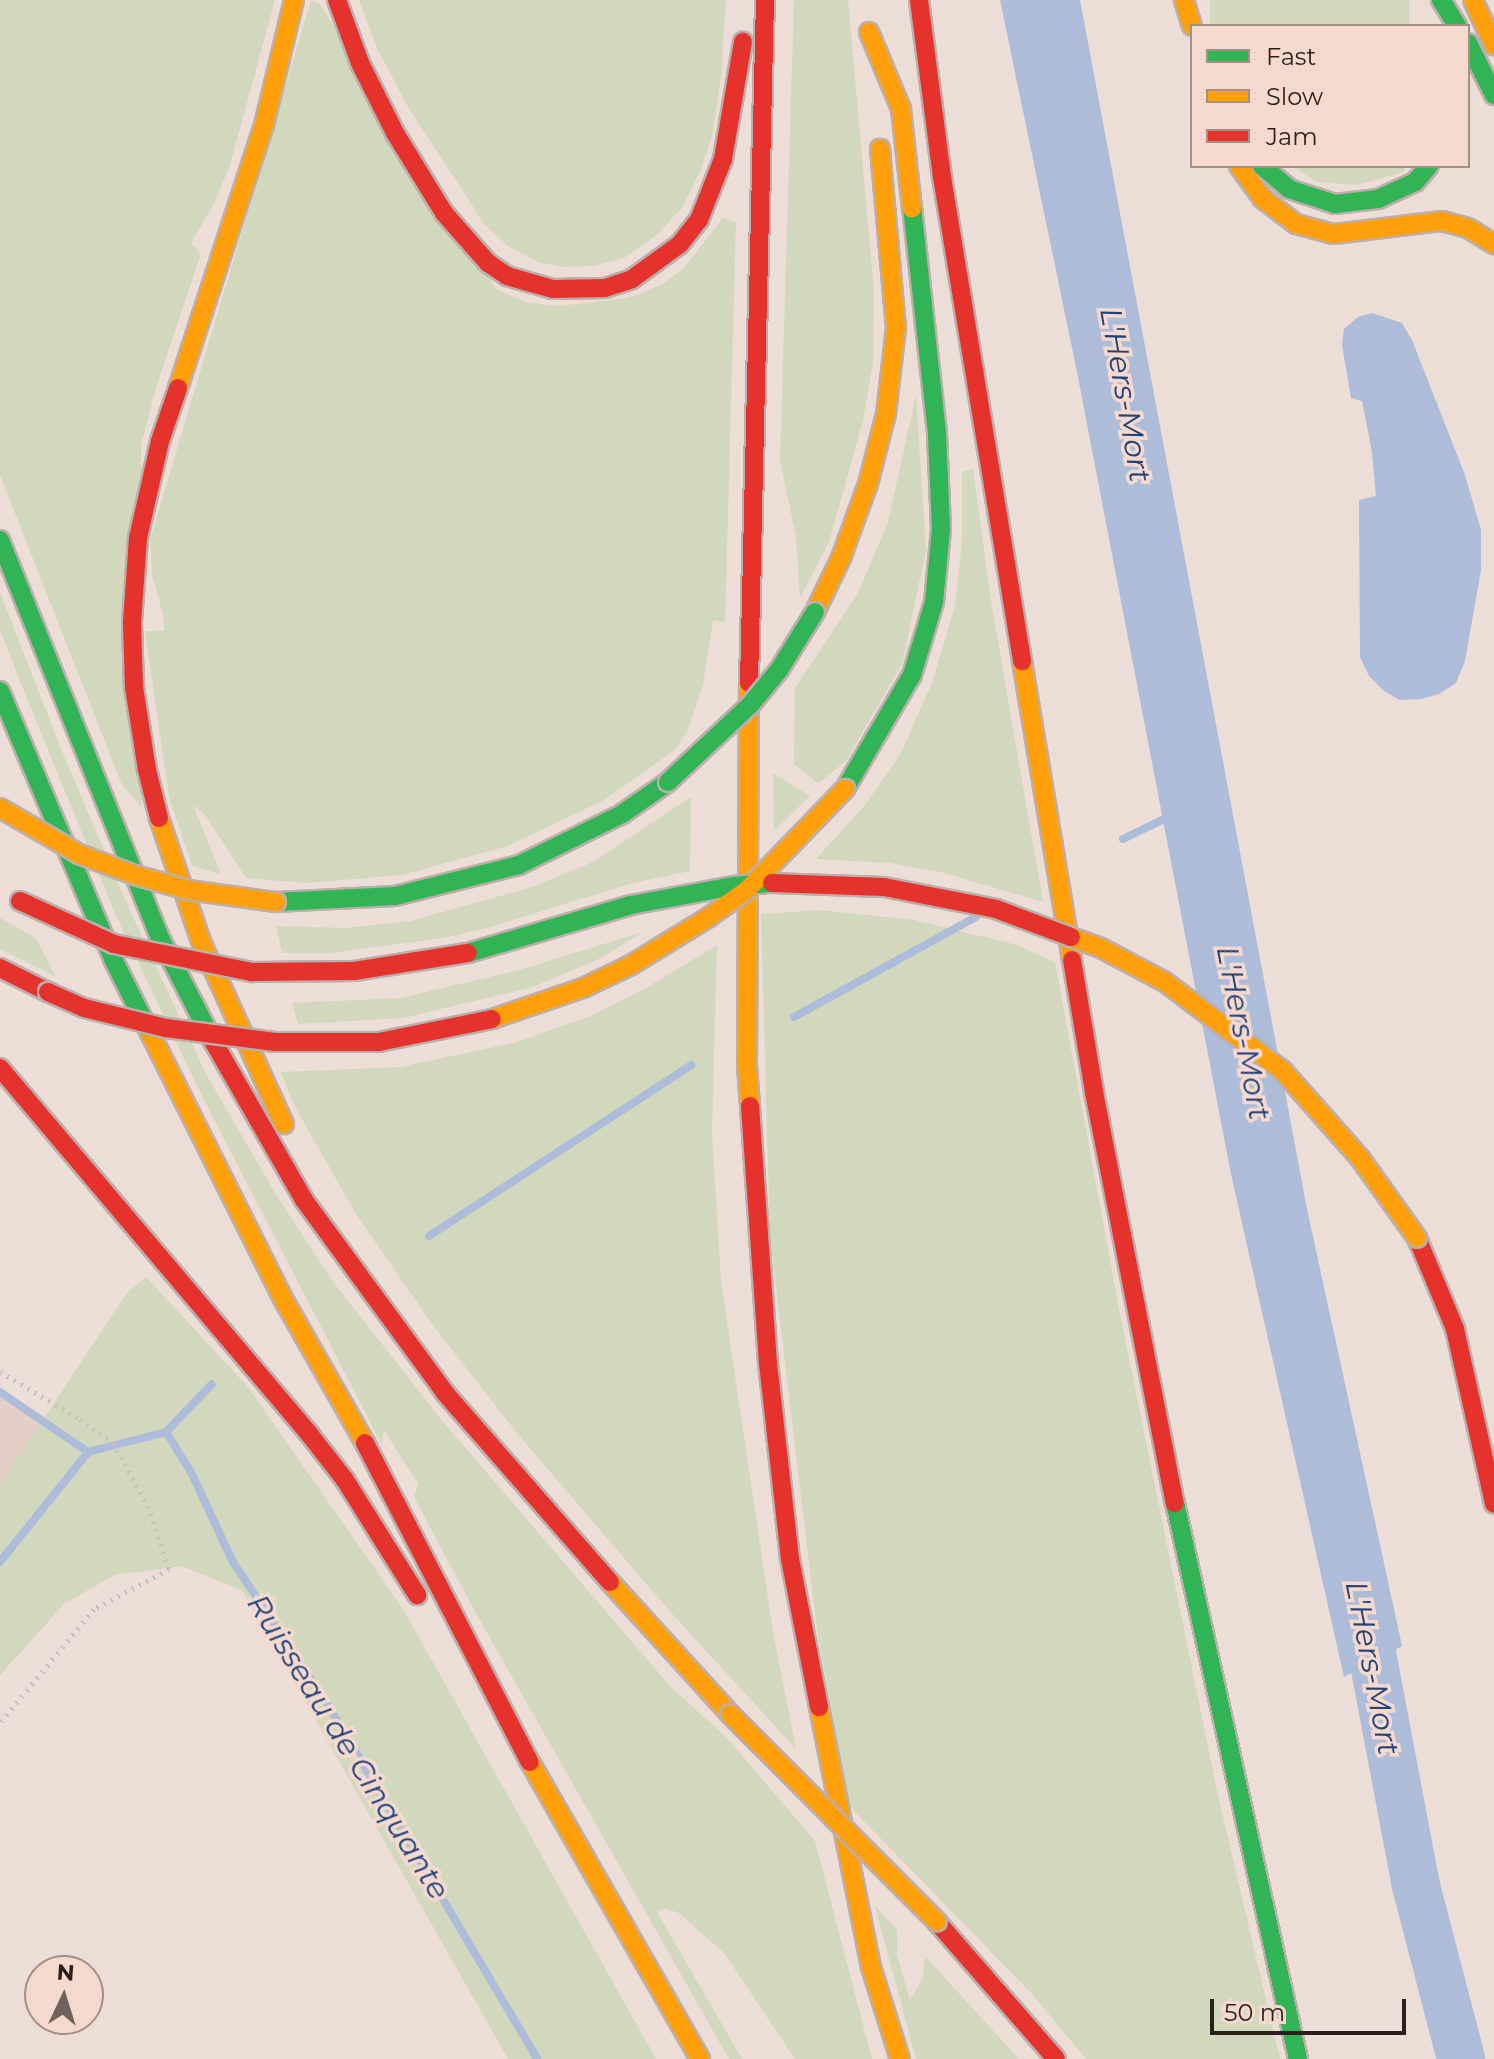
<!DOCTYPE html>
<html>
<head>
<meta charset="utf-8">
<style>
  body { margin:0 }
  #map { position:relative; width:1494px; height:2059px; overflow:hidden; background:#edddd7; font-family:Montserrat,sans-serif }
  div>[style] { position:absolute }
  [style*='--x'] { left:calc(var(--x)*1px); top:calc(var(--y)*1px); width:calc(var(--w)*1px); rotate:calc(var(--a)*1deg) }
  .commercial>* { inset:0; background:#e3cfc7 }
  .green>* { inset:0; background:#d1d8bd; transform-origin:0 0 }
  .water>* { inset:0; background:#acbcd9 }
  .stream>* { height:8px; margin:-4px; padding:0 4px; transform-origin:4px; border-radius:4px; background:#acbcd9 }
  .river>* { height:48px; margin:-24px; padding:0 24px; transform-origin:24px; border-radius:24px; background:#acbcd9 }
  .path>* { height:5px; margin-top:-2.5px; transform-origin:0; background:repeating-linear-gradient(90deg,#c6c1be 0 2px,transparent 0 8px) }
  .roads { filter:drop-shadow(2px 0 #bcafab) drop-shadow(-2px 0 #bcafab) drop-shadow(0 2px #bcafab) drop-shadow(0 -2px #bcafab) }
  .fast>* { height:18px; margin:-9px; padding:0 9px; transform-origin:9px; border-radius:9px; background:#30b455 }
  .slow>* { height:18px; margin:-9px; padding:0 9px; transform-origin:9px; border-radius:9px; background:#ff9f0a }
  .jam>* { height:18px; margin:-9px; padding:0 9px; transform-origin:9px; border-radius:9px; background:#e5322d }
  .bridges { filter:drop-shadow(2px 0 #bcafab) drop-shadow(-2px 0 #bcafab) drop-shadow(0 2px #bcafab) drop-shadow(0 -2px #bcafab) }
  .fast-bridge>* { height:18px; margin:-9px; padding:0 9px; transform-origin:9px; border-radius:9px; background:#30b455 }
  .slow-bridge>* { height:18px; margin:-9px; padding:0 9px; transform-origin:9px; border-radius:9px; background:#ff9f0a }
  .jam-bridge>* { height:18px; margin:-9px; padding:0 9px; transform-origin:9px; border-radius:9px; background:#e5322d }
  span { translate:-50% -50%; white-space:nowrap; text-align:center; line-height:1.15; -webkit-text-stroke:7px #f6d9ce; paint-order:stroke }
  .water-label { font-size:30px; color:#1e4379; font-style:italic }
  .legend { position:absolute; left:1190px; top:24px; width:280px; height:144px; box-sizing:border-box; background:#f6d9ce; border:2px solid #a48f86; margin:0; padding:10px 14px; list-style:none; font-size:24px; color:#2a1f1b }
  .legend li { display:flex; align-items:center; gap:16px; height:40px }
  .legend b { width:40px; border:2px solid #a48f86 }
  .north { position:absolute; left:24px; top:1955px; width:80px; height:80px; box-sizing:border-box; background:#f6d9ce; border:2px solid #a48f86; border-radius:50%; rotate:4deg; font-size:22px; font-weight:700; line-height:32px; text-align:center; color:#2a1f1b }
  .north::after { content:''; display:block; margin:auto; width:28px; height:36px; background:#6e625d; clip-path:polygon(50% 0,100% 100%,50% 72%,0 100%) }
  .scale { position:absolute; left:1210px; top:1999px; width:196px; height:36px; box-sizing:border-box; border:4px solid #2a1f1b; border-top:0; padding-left:10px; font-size:24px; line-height:28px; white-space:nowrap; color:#2a1f1b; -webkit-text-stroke:6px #f6d9ce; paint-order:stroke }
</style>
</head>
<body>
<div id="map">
  <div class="commercial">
    <div style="clip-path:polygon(0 1390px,45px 1417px,0 1485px)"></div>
  </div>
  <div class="green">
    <div style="clip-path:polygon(0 0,275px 0,230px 165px,214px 204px,191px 243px,201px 254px,158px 381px,141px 445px,142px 807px,122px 785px,0 475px)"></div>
    <div style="clip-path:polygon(311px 0,320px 4px,496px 289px,528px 303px,558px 306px,628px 298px,663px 284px,684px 268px,723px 218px,736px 222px,725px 622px,713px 620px,703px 685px,688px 730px,675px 750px,604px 800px,508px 846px,402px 875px,306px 883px,246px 878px,205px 815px,193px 805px,221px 874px,192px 866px,169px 797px,145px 631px,164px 631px,163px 615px,152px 574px,150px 540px)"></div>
    <div style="clip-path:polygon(359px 0,726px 0,721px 77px,713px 132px,700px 172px,683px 206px,658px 234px,624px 258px,593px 266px,562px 267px,538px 262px,508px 246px,485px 225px,408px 107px,377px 48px)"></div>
    <div style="clip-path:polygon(794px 0,848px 0,874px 291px,873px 362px,863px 421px,829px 542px,800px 598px,796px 536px,780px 461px)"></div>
    <div style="left:1210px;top:0;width:199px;height:27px"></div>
    <div style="clip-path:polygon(1292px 166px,1407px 166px,1403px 172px,1357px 185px,1317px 182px)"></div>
    <div style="clip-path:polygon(916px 395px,926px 550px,902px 664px,846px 761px,818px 783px,794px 765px,795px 688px,858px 593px,888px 522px)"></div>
    <div style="clip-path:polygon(973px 469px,991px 601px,1043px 902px,941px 872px,890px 863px,816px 859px,865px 805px,900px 755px,932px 683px,955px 606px,962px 541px,962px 472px)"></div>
    <div style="clip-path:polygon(0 592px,61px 749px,128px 906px,205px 1072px,275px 1193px,334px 1283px,444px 1423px,671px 1687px,727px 1738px,815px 1841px,872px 2059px,795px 2059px,724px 1953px,679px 1913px,664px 1908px,657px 1912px,742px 2059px,729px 2059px,473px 1608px,414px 1497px,418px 1484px,384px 1430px,382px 1445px,201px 1094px,116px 916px,19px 679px,0 629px)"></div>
    <div style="clip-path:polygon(773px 773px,810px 796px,774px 831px)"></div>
    <div style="clip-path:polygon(691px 797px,690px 871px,633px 883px,490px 927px,443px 938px,330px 953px,282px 953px,276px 926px,345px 928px,411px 921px,529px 888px,593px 862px)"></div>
    <div style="clip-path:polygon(820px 910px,914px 920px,1017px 945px,1055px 962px,1120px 1314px,1217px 1791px,1280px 2059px,1086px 2059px,1032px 1994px,849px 1806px,817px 1630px,770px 1237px,761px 914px)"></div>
    <div style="clip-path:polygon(0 918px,36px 938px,56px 977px,0 949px)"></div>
    <div style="clip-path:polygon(643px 932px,601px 958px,533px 987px,403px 1018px,298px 1024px,292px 1003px,401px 998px,519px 970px)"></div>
    <div style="clip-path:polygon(717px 945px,712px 1133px,721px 1281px,773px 1632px,796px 1749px,675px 1617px,520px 1437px,432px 1324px,356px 1214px,294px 1105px,281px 1072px,400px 1067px,514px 1043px,588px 1017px,646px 988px)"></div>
    <div style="clip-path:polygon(146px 1277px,248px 1387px,403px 1609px,656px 2059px,508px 2059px,242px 1590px,181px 1566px,115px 1575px,65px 1603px,0 1675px,0 1485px,126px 1294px)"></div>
    <div style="clip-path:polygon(875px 1906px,897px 1930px,897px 1955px,910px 2000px,923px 1978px,925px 1956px,1019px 2059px,916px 2059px)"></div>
  </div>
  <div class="water">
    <div style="clip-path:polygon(1000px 0,1080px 0,1307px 1209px,1402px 1646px,1344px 1677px,1231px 1174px,1077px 372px)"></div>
    <div style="clip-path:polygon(1372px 313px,1402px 323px,1412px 340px,1465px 475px,1481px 530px,1481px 570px,1465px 661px,1456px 683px,1439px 694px,1421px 699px,1400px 700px,1384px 691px,1369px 676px,1360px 657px,1359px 500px,1376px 496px,1372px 452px,1362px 401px,1351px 398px,1342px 345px,1344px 329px,1358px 317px)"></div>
  </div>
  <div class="stream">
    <div style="--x:1123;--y:839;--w:55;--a:-26.1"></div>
    <div style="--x:794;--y:1017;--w:208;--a:-28.8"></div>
    <div style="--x:429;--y:1236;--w:313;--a:-33.1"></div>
    <div style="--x:0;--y:1392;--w:107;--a:34.3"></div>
    <div style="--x:166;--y:1432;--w:47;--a:58"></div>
    <div style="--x:191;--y:1472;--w:99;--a:65"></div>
    <div style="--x:233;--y:1562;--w:172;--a:56.4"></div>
    <div style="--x:328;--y:1705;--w:411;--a:59.4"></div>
    <div style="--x:0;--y:1562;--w:141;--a:-51.3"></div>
    <div style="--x:88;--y:1452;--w:81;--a:-14.4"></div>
    <div style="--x:166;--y:1432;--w:66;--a:-46.2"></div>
  </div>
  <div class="river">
    <div style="--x:1361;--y:1595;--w:292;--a:79.3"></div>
    <div style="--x:1415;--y:1882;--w:183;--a:75.4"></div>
  </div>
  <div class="path">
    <div style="--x:0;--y:1372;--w:93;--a:30.4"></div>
    <div style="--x:80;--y:1419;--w:41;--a:36"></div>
    <div style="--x:113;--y:1443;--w:72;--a:60.9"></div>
    <div style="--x:148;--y:1506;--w:66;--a:71.6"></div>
    <div style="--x:169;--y:1569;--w:85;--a:151.9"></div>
    <div style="--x:94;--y:1609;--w:148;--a:129.5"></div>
  </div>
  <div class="roads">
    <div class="fast">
      <div style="--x:1441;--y:0;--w:31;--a:58"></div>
      <div style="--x:1468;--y:43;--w:58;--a:63.4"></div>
      <div style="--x:1262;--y:166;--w:35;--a:40"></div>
      <div style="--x:1289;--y:189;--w:48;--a:18.1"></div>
      <div style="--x:1335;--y:204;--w:43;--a:-6.6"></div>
      <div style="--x:1378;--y:199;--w:41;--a:-24.7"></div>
      <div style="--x:1415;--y:182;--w:21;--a:-49"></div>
      <div style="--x:0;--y:540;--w:429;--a:68.1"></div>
      <div style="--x:160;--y:938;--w:116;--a:62.8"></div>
      <div style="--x:0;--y:691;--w:291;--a:67.1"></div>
      <div style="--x:113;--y:959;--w:83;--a:63.4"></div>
      <div style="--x:845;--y:789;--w:132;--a:-59.6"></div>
      <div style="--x:912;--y:675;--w:76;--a:-73.2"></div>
      <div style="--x:934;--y:602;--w:73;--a:-84.5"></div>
      <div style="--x:941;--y:529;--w:96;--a:-92.4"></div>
      <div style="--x:937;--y:433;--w:226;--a:-96.3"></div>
      <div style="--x:276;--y:902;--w:119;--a:-2.9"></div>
      <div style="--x:395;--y:896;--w:128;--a:-14"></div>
      <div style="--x:519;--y:865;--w:115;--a:-26.3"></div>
      <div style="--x:622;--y:814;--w:56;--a:-34.8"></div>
      <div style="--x:1175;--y:1503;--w:569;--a:77.53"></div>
    </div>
    <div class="slow">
      <div style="--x:1184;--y:0;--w:27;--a:73"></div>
      <div style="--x:1473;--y:0;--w:50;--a:65"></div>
      <div style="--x:869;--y:32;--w:83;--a:67.4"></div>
      <div style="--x:901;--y:109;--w:100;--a:83.7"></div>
      <div style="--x:1239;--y:166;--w:39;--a:54"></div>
      <div style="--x:1262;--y:198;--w:43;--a:37.4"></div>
      <div style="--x:1296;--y:224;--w:39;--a:15"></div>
      <div style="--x:1334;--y:234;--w:109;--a:-6.9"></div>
      <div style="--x:1442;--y:221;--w:27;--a:15"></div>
      <div style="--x:1468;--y:228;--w:31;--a:32"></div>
      <div style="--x:178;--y:388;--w:277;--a:-71.9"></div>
      <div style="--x:264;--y:125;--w:129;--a:-76.5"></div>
      <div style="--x:815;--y:612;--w:60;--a:-64.3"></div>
      <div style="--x:841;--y:558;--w:79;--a:-70"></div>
      <div style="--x:868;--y:484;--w:72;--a:-75.6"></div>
      <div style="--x:886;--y:414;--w:87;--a:-83.4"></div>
      <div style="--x:896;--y:328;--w:180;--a:-95.1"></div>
      <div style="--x:1022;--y:661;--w:303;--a:80.5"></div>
      <div style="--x:749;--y:683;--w:382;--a:90.3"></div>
      <div style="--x:747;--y:1065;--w:41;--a:85.8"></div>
      <div style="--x:159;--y:818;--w:133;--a:71.2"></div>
      <div style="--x:202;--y:944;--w:198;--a:65.5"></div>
      <div style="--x:150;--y:1033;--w:303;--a:63.4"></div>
      <div style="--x:286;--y:1304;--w:160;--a:60.4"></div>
      <div style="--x:610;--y:1582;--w:178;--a:47.7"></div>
      <div style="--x:819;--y:1707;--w:265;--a:78.7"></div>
      <div style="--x:871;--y:1967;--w:96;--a:72.5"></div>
      <div style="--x:530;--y:1762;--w:342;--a:60.2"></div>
    </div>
    <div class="jam">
      <div style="--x:337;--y:0;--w:67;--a:69.9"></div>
      <div style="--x:360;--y:63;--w:78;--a:63.4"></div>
      <div style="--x:395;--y:133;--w:94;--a:58.5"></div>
      <div style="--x:444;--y:213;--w:67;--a:48.7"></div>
      <div style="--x:488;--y:263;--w:23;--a:34"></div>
      <div style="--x:507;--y:276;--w:48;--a:15.8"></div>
      <div style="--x:553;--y:289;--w:52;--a:-1.1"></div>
      <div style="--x:605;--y:288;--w:28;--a:-18"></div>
      <div style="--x:632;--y:279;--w:59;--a:-36.1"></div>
      <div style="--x:680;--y:244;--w:31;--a:-52"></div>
      <div style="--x:699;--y:220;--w:66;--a:-68.5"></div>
      <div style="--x:723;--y:159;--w:119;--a:-80.3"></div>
      <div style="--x:919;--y:0;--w:178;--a:82.6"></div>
      <div style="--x:942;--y:177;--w:491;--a:80.6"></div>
      <div style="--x:749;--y:683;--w:683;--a:-88.66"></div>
      <div style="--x:159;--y:818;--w:49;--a:-104"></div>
      <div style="--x:147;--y:770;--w:84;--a:-98.9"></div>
      <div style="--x:134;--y:687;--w:65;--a:-91.8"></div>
      <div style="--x:132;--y:622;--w:84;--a:-85.9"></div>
      <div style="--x:138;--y:538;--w:99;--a:-77.2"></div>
      <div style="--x:160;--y:441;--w:56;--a:-71.2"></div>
      <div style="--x:1072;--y:960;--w:134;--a:80.5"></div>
      <div style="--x:1094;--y:1092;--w:419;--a:78.9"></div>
      <div style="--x:0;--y:968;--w:54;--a:26.6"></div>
      <div style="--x:213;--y:1041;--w:183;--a:60.2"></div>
      <div style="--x:304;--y:1200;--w:239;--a:53.8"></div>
      <div style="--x:445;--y:1393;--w:251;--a:48.9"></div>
      <div style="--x:0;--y:1068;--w:480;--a:49.8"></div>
      <div style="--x:310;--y:1435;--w:57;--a:52.1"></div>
      <div style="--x:345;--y:1480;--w:136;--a:57.9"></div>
      <div style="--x:750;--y:1106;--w:258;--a:86"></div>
      <div style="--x:768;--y:1363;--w:197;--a:83.6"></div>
      <div style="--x:790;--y:1559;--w:151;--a:78.9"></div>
      <div style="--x:1417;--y:1238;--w:99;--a:67.3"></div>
      <div style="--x:1455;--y:1329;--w:179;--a:77.4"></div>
      <div style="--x:365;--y:1443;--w:359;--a:62.7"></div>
      <div style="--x:937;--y:1922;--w:181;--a:49"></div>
    </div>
  </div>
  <div class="bridges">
    <div class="fast-bridge">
      <div style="--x:668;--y:782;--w:114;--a:-43.2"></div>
      <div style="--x:751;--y:704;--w:44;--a:-50.5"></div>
      <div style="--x:779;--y:670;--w:68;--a:-58.2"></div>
      <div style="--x:468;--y:953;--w:170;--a:-16.4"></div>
      <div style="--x:631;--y:905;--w:105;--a:-10.5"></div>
      <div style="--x:734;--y:886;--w:38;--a:-5"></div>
    </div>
    <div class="slow-bridge">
      <div style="--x:0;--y:808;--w:91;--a:30.2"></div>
      <div style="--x:79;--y:854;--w:60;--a:20.6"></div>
      <div style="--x:135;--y:875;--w:55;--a:15.8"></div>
      <div style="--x:188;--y:890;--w:89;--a:7.8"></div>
      <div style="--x:1071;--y:937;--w:32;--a:20"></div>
      <div style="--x:1101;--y:948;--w:72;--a:28"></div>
      <div style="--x:1165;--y:982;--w:148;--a:37"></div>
      <div style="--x:1283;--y:1071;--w:116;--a:48.5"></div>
      <div style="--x:1360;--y:1158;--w:98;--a:54.5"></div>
      <div style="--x:492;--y:1019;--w:96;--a:-18.8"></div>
      <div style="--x:583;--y:988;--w:53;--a:-25.6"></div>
      <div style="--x:631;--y:965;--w:92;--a:-31.6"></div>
      <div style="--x:709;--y:917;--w:47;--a:-35.4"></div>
      <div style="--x:747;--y:890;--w:141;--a:-45.9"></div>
      <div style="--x:730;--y:1714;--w:293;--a:45.1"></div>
    </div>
    <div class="jam-bridge">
      <div style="--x:772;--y:883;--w:112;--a:2"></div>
      <div style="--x:884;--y:887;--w:114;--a:11.1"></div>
      <div style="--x:996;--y:909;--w:80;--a:20.5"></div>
      <div style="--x:20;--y:901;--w:103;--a:24.6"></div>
      <div style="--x:114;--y:944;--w:141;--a:11.5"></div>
      <div style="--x:252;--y:972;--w:102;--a:-0.6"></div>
      <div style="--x:354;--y:971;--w:115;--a:-9"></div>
      <div style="--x:48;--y:992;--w:39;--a:24"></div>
      <div style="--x:84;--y:1008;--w:84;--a:13.7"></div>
      <div style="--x:166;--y:1028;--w:110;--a:7.3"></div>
      <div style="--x:275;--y:1042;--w:104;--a:0"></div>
      <div style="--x:379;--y:1042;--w:115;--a:-11.5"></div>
    </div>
  </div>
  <div class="water-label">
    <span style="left:1125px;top:395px;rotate:80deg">L'Hers-Mort</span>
    <span style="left:1243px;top:1033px;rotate:79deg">L'Hers-Mort</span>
    <span style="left:1372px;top:1668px;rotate:79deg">L'Hers-Mort</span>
    <span style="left:348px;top:1747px;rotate:58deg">Ruisseau de Cinquante</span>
  </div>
  <ul class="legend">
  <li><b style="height:10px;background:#30b455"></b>Fast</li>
  <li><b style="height:10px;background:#ff9f0a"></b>Slow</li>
  <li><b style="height:10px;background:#e5322d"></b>Jam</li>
  </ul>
  <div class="north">N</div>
  <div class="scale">50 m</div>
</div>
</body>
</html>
